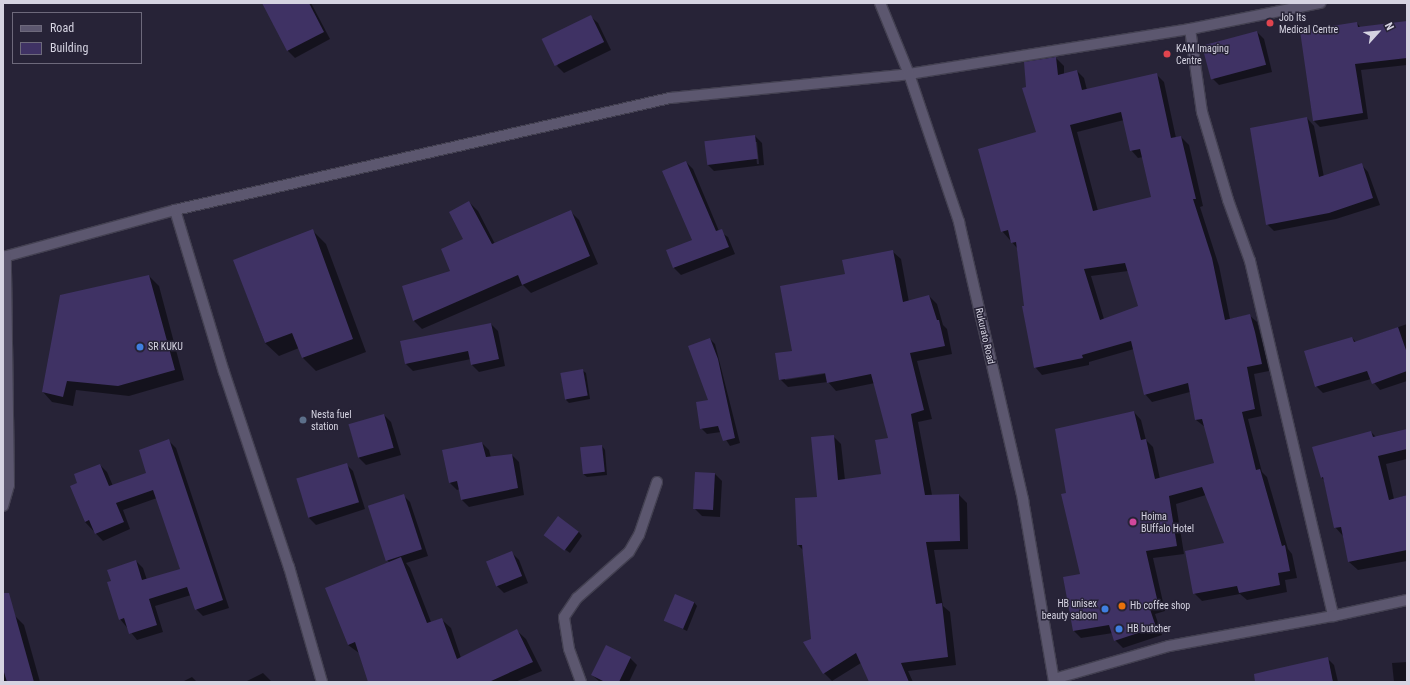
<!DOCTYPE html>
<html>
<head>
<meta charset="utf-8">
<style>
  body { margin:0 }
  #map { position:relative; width:1410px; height:685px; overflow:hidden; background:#272337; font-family:"Roboto Condensed",sans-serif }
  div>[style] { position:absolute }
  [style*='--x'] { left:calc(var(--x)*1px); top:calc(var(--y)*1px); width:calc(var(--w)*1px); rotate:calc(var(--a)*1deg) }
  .shadow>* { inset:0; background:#0007 }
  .building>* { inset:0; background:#3f3264; transform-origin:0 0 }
  .roads { filter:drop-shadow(1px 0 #434051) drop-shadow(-1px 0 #434051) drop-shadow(0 1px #434051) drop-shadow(0 -1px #434051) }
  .minor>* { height:10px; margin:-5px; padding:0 5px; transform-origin:5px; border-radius:5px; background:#5c576f }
  .tertiary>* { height:10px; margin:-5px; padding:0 5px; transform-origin:5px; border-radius:5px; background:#5c576f }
  .dots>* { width:11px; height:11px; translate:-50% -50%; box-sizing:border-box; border:2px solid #272337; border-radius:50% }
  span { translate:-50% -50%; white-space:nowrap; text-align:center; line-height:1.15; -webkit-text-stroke:3px #272337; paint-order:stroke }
  .poi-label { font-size:10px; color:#d5d3e1 }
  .left { translate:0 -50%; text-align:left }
  .right { translate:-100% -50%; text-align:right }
  .street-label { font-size:10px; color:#d5d3e1 }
  .frame { position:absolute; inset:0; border:4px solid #d5d3e1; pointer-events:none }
  .legend { position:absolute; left:12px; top:12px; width:130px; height:52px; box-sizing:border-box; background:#272337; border:1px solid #6d697b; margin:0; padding:5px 7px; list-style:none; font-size:12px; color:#d5d3e1 }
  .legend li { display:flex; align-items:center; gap:8px; height:20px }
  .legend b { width:20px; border:1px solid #6d697b }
  .north { position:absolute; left:1358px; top:12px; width:40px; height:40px; -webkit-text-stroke:3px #272337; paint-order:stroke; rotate:63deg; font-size:11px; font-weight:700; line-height:16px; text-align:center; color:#d5d3e1 }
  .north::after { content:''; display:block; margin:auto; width:14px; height:18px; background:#d5d3e1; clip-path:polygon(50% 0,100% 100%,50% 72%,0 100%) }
</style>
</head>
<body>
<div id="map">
  <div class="shadow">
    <div style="clip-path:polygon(263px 3px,311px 3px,330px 39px,295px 58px,288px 51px)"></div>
    <div style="clip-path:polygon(590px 16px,598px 23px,611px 50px,564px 73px,557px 66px)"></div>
    <div style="clip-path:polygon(1407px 22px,1407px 65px,1361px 70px,1368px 119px,1320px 127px,1314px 121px,1357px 23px,1361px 28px)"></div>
    <div style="clip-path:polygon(1257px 32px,1264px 39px,1272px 72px,1219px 85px,1212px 78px)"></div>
    <div style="clip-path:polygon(evenodd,1056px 58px,1064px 66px,1064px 74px,1077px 71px,1084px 78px,1087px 90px,1156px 74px,1164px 82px,1176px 138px,1181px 137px,1189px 145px,1203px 206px,1200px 207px,1219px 266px,1230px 319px,1249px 315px,1257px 322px,1262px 341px,1269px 371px,1254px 374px,1262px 416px,1248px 419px,1262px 472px,1267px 477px,1288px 549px,1292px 554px,1297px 578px,1285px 580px,1287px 592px,1247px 600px,1240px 594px,1202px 601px,1194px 593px,1226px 544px,1206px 495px,1176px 504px,1184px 554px,1153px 558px,1165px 611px,1155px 614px,1162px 635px,1123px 648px,1115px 640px,1113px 633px,1081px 638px,1074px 631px,1064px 578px,1081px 575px,1068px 494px,1134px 412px,1141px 420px,1146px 440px,1153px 447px,1160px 479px,1215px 464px,1205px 427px,1196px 420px,1190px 392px,1152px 402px,1145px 394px,1134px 349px,1089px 362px,1089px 365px,1042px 375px,1035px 367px,1017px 248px,1002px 231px,1038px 132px,1027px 88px,1025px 63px,1056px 58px,1124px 120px,1131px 150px,1138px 158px,1143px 157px,1153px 198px,1098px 211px,1077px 132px,1124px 120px,1056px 58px,1128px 271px,1139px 307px,1104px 319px,1091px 276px,1128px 271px)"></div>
    <div style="clip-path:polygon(1307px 118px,1314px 126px,1324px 177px,1361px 164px,1368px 172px,1380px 205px,1336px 219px,1274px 231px,1267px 224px)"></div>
    <div style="clip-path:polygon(evenodd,755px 136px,762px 143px,764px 165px,714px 171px,707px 164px,755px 136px,755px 142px,757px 142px,759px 164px,757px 164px,755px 142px)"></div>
    <div style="clip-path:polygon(686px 162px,693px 169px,719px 231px,728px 237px,735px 254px,681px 275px,674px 268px,667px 250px,693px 241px)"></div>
    <div style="clip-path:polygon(469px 202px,478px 211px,495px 244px,571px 212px,579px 220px,598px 264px,531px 293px,523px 285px,422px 329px,414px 321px,452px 271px,464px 239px)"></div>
    <div style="clip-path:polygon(313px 231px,326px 244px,366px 352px,316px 371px,303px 358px,299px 348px,279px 356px,265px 343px,234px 260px)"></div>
    <div style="clip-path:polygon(evenodd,892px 251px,901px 259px,909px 302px,929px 296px,937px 304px,943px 325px,947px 329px,952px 354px,917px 361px,932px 419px,918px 422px,932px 495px,959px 495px,967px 503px,968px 549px,934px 550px,943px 606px,950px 612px,956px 665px,908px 671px,913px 682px,870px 682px,861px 663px,832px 681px,824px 673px,812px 639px,803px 550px,798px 545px,818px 498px,833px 436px,841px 444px,845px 480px,883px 474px,889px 439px,875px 383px,836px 391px,828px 382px,788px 387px,780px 379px,794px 351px,846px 275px,892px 251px,830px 371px,830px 373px,785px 380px,785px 378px,830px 371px)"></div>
    <div style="clip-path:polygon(149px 276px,159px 286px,184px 380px,129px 396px,76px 390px,73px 406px,52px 402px,43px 392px)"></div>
    <div style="clip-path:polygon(491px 324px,498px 331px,505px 366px,479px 372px,472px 365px,471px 359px,413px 371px,406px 364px)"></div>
    <div style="clip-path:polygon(1407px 324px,1407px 381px,1380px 390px,1371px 379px,1323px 393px,1316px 386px,1352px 338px,1356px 342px)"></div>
    <div style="clip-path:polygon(710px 339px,715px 344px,740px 443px,730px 446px,721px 432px,707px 434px,701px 428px,710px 401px)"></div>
    <div style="clip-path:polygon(582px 370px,586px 373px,590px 399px,569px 403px,566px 400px)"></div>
    <div style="clip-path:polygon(384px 415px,391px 422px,401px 455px,366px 465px,359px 458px,349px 425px)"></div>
    <div style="clip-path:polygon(1407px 430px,1407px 459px,1386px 464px,1394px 499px,1407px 495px,1407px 561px,1358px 570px,1349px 562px,1343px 536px,1335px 527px,1324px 480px,1321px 477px,1371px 432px,1377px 438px)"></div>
    <div style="clip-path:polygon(169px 441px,176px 448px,229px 608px,203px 616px,196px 609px,191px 595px,155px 606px,163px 632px,137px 640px,120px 619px,112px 582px,136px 561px,143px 568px,147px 580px,182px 570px,157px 498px,123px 510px,130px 529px,103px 541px,85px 522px,78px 483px,100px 465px,107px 472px,113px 486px,148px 474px)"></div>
    <div style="clip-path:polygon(482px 443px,489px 450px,491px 458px,512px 455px,519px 462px,524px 495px,469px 507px,462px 500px,460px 489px,457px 490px,450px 483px)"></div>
    <div style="clip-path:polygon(602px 446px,605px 450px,607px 475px,587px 477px,583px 474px)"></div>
    <div style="clip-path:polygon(346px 464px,353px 471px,365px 509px,316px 525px,309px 518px)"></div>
    <div style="clip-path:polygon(715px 474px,722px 481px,720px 517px,702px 516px,695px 509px)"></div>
    <div style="clip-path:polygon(403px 495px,410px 502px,428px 556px,406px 563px,410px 568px,431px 622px,441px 619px,451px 628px,461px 658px,516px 630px,526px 639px,542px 671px,515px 682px,369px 682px,359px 653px,348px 645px,390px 563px,387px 560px)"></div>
    <div style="clip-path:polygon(579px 532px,582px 536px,570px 553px,549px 538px)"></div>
    <div style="clip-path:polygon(512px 553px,519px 560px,528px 583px,504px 593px,497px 586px)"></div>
    <div style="clip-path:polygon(694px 602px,697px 606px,687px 631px,666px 621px)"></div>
    <div style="clip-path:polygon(15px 616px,24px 625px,40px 682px,3px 682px,3px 619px)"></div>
    <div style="clip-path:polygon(630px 658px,637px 665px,629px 682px,600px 682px,592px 675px)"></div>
    <div style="clip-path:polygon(1327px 658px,1334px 665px,1338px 682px,1282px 682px)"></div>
    <div style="clip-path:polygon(1407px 662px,1407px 682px,1394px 682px,1392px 663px)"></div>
    <div style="clip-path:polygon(263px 673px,272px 682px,245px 682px)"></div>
    <div style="clip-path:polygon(192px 677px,197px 682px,182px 682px)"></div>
  </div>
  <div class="building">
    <div style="clip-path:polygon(262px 3px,309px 3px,324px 32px,287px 51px)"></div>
    <div style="left:591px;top:15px;width:30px;height:55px;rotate:64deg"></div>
    <div style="clip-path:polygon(1407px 21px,1407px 58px,1355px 64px,1363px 113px,1313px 121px,1300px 31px,1357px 22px,1358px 27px)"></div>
    <div style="left:1257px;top:31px;width:35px;height:57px;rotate:75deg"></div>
    <div style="clip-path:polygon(evenodd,1056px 57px,1058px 75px,1077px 70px,1082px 90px,1157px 73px,1171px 138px,1181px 136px,1196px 199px,1193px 199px,1212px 258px,1225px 320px,1250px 314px,1255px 332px,1262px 364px,1247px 367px,1255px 409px,1242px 412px,1256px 470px,1260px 469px,1282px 546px,1285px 545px,1290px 571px,1278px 573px,1280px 585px,1239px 593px,1237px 586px,1193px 594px,1185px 551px,1224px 543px,1202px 487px,1169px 496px,1177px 546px,1146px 551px,1158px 603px,1149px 606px,1156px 627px,1114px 641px,1109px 625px,1073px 631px,1063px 577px,1080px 574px,1061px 494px,1066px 493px,1055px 429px,1134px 411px,1141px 440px,1146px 439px,1155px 479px,1214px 463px,1202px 419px,1195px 420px,1188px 383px,1144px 395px,1131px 341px,1082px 355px,1083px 358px,1034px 368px,1022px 306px,1024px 306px,1016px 242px,1011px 243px,1008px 230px,1001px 232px,978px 149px,1036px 132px,1022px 88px,1026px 87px,1024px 62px,1056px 57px,1121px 112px,1130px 151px,1140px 149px,1151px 197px,1093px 211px,1070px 125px,1121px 112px,1056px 57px,1125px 263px,1138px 306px,1100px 320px,1084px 269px,1125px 263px)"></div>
    <div style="clip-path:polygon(1307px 117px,1319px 177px,1362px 163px,1373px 198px,1329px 213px,1266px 225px,1250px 128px)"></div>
    <div style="left:755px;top:135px;width:24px;height:51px;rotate:83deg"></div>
    <div style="clip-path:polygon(686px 161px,716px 231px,722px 229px,729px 247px,673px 268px,666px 250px,692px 240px,662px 171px)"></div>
    <div style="clip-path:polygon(469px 201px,492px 244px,571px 210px,590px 256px,522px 285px,518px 275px,413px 321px,402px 286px,450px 271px,441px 249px,463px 239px,449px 212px)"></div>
    <div style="clip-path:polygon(313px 229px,353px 339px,302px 358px,292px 333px,265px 343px,233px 260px)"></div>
    <div style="clip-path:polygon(893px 250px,903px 302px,929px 295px,937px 320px,939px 320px,945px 346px,910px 353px,924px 410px,911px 414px,925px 495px,959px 494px,960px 541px,926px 542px,936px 604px,942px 603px,948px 657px,901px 663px,909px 682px,869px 682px,856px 653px,823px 674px,803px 642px,811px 639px,802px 545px,797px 545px,795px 498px,817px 497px,811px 437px,834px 435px,838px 480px,881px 474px,875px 440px,888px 438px,871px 374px,827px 383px,825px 373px,779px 380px,775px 353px,792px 351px,780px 286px,845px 274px,842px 260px)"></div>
    <div style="clip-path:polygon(149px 275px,175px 370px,118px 386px,67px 381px,63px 397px,42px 392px,60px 295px)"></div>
    <div style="clip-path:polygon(491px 323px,499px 359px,471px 365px,468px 351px,405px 364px,400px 341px)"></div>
    <div style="clip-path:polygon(1398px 327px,1407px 353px,1407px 371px,1372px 384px,1367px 371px,1315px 387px,1304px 351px,1352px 337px,1354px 342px)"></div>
    <div style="clip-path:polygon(710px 338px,718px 359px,735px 438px,723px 441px,718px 426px,700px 429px,696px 402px,708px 400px,688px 346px)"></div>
    <div style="left:583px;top:369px;width:27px;height:23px;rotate:80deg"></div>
    <div style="left:384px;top:414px;width:35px;height:37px;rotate:74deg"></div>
    <div style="clip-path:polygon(1407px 429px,1407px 449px,1378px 456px,1389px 500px,1407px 495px,1407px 550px,1348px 562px,1341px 527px,1334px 528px,1323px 477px,1321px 478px,1312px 447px,1371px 431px,1373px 437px)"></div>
    <div style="clip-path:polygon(169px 439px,223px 600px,195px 610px,187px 587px,149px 599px,157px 625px,129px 634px,124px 618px,119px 620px,107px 582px,111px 581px,107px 570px,136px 560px,142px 580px,180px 569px,153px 490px,116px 503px,124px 522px,95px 534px,89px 520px,85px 522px,70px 486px,77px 483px,74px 474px,100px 464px,109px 486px,146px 473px,139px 450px)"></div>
    <div style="clip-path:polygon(482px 442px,486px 457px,512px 454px,518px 488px,461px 500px,457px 481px,449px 483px,442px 450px)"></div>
    <div style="left:602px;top:445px;width:27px;height:22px;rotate:84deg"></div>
    <div style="left:347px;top:463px;width:41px;height:53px;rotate:73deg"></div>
    <div style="left:695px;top:472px;width:20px;height:37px;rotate:3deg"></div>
    <div style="left:404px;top:494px;width:58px;height:38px;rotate:72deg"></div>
    <div style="left:558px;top:516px;width:26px;height:24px;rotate:37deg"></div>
    <div style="left:512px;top:551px;width:27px;height:28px;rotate:68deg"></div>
    <div style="clip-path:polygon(401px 557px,427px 623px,442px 618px,457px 659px,517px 629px,533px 662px,489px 682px,368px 682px,355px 642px,348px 645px,325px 588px)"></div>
    <div style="clip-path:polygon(3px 593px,9px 593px,34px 682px,7px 682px,3px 669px)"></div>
    <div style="left:675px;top:594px;width:21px;height:29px;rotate:23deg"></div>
    <div style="clip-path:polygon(606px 645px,631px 657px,619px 682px,605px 682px,591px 675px)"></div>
    <div style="clip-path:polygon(1328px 657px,1333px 682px,1255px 682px,1254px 674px)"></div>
  </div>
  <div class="roads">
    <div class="minor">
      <div style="--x:1190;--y:29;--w:84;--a:81.8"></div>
      <div style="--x:1202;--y:112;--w:92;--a:73.5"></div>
      <div style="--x:1228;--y:200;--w:65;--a:70.2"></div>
      <div style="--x:1250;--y:261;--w:365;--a:76.8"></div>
      <div style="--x:175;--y:210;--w:169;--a:73.2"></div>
      <div style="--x:224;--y:372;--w:206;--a:71.6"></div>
      <div style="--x:289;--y:567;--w:120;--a:74"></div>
      <div style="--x:3;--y:257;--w:178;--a:-15.3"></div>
      <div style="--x:175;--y:210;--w:508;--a:-12.75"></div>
      <div style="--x:670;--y:98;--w:240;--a:-5.7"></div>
      <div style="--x:909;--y:74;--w:285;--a:-9.1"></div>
      <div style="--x:1190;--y:29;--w:133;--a:-11.3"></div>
      <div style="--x:3;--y:506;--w:22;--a:-74"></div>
      <div style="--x:9;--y:485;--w:229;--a:-90.8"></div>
      <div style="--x:1054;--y:679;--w:120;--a:-16"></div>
      <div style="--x:1169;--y:646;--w:167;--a:-10.4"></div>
      <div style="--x:1333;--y:616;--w:76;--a:-12.2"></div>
      <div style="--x:581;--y:682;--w:35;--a:-110"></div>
      <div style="--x:569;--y:649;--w:32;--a:-99"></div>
      <div style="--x:564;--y:617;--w:23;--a:-56"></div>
      <div style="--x:577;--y:598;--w:69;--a:-41.5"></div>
      <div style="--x:629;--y:552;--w:20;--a:-60"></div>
      <div style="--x:639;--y:535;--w:56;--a:-71.2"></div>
    </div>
    <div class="tertiary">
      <div style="--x:880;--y:3;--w:77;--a:67.8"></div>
      <div style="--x:909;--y:74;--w:156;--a:71.3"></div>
      <div style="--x:959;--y:222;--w:285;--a:77"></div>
      <div style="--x:1023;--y:500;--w:185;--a:80.3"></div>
    </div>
  </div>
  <div class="dots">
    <div style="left:1270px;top:23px;background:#e0444e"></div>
    <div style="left:1167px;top:54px;background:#e0444e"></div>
    <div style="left:140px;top:347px;background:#3f7fe0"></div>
    <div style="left:303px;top:420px;background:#5c6f8a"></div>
    <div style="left:1133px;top:522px;background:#d1479c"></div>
    <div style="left:1122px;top:606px;background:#e8710a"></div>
    <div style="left:1105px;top:609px;background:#3f7fe0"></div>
    <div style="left:1119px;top:629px;background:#3f7fe0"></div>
  </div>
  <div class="poi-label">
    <span class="left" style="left:1279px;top:23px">Job Its<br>Medical Centre</span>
    <span class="left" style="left:1176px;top:54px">KAM Imaging<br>Centre</span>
    <span class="left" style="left:148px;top:347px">SR KUKU</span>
    <span class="left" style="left:311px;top:420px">Nesta fuel<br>station</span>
    <span class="left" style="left:1141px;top:522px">Hoima<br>BUffalo Hotel</span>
    <span class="right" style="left:1097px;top:609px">HB unisex<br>beauty saloon</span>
    <span class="left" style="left:1130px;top:606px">Hb coffee shop</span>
    <span class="left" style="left:1127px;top:629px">HB butcher</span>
  </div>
  <div class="street-label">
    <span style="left:985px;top:336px;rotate:77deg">Rukurato Road</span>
  </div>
  <div class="frame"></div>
  <ul class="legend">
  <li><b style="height:5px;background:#5c576f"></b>Road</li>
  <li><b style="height:11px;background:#3f3264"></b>Building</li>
  </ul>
  <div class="north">N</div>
</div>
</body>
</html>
